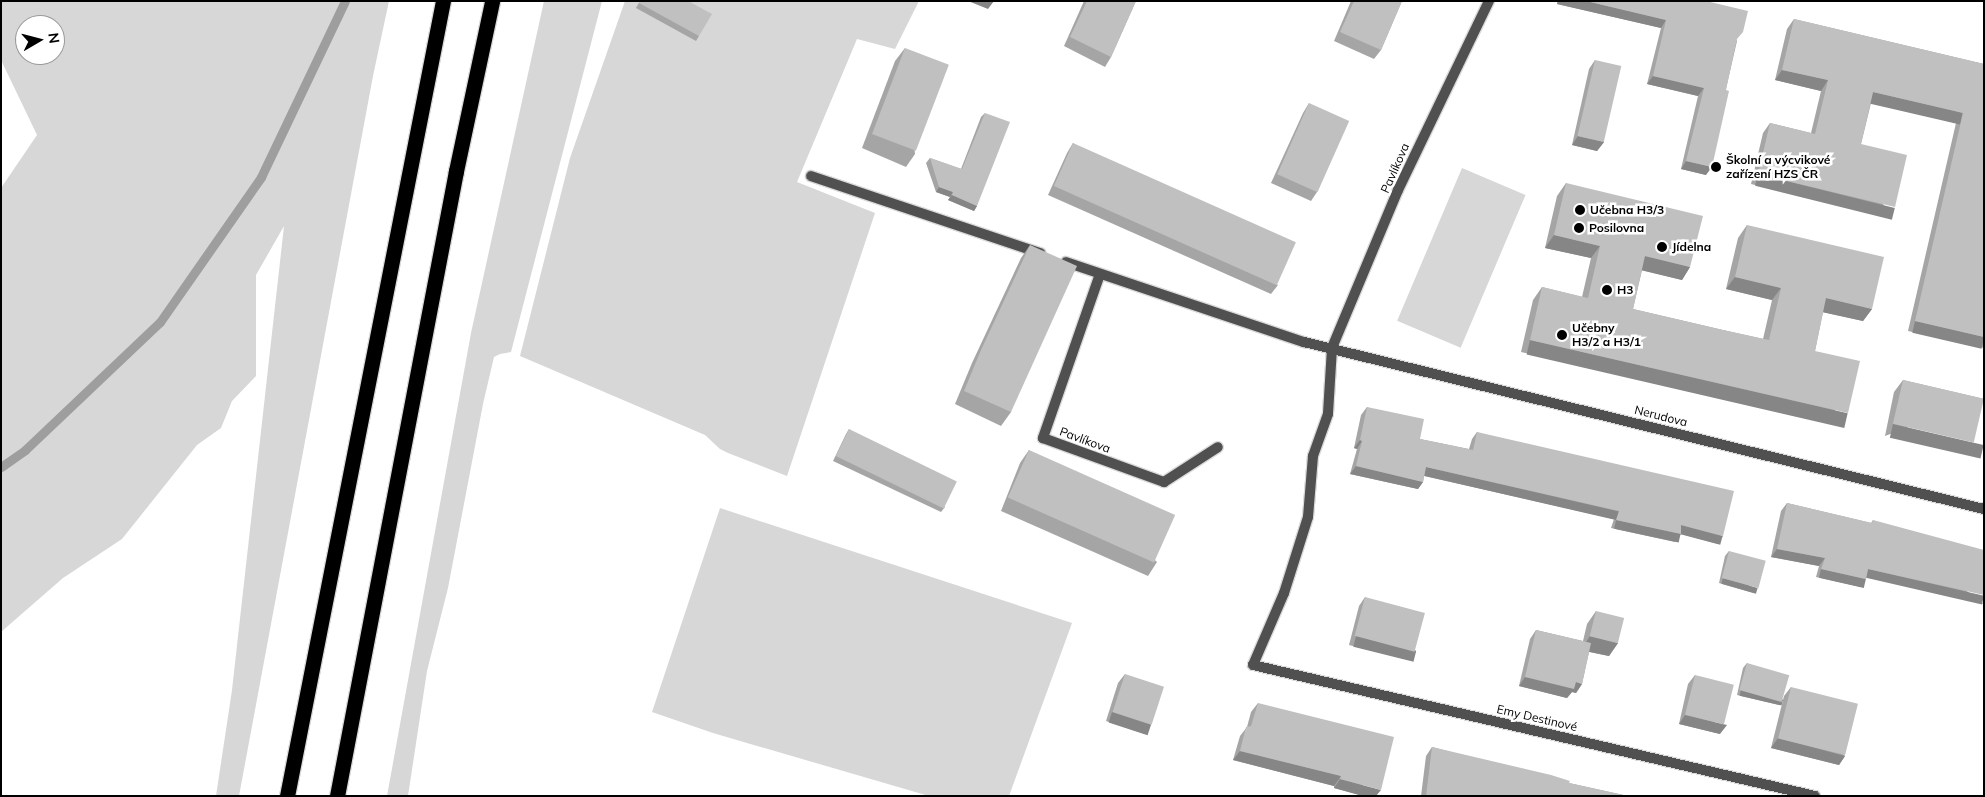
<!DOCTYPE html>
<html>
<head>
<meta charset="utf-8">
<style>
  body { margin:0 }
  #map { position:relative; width:1985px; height:797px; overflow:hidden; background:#fff; font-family:Mulish,sans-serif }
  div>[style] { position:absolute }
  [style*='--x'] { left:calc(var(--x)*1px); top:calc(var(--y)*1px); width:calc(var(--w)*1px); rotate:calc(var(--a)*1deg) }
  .green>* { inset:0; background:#d7d7d7; transform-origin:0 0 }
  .stream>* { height:9px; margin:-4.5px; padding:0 4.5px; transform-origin:4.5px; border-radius:4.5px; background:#9e9e9e }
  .roads { filter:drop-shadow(1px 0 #dbdbdb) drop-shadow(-1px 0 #dbdbdb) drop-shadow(0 1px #dbdbdb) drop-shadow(0 -1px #dbdbdb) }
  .minor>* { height:10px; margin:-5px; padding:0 5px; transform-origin:5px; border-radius:5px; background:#505050 }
  .motorway>* { height:15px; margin:-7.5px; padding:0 7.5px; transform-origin:7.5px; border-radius:7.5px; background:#000 }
  .wall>* { inset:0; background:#a5a5a5 }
  .shaded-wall>* { inset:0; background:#868686; transform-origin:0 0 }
  .building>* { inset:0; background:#c0c0c0; transform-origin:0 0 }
  .dots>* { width:14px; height:14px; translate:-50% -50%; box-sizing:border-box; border:2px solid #fff; border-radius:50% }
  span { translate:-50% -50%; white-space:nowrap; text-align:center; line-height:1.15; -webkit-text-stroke:5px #fff; paint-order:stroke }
  .poi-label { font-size:12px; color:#000; font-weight:700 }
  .left { translate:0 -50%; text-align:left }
  .street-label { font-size:12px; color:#000 }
  .frame { position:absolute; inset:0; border:2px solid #000; pointer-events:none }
  .north { position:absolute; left:15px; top:15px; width:50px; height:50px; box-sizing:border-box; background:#fff; border:1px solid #999; border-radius:50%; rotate:82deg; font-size:14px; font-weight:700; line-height:20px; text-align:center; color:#000 }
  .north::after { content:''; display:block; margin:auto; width:18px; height:22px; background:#000; clip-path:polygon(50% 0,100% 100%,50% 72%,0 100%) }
</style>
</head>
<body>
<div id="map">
  <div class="green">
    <div style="clip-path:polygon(evenodd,1px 1px,389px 1px,373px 76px,239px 796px,216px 796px,232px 690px,284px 226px,256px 275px,256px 376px,232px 401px,221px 428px,197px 445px,122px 539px,63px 578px,1px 632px,1px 188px,37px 135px,1px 60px,1px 1px,25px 25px,55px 25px,55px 55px,25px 55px,25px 25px)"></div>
    <div style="clip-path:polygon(544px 1px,602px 1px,511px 352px,500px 354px,494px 357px,483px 404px,448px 588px,427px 671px,408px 796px,387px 796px,471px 333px)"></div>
    <div style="clip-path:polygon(625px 1px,919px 1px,895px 49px,857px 39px,797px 182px,875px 213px,787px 476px,728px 453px,720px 449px,705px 435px,520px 356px,570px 158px)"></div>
    <div style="left:1462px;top:168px;width:69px;height:166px;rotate:23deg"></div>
    <div style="clip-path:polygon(720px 508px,1072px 623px,1009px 796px,929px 796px,713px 733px,652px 712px)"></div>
  </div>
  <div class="stream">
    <div style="--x:1;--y:467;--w:29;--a:-35"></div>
    <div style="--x:25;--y:450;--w:186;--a:-43.5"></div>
    <div style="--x:160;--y:322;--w:177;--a:-55.1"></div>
    <div style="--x:261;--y:177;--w:195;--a:-64.5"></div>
  </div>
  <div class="roads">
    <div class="minor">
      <div style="--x:1489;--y:1;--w:210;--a:115.7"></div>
      <div style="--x:1398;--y:190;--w:171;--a:112.7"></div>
      <div style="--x:1332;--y:348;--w:66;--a:93.5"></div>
      <div style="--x:1328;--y:414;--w:45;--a:109.7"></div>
      <div style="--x:1313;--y:456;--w:61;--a:94.7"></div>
      <div style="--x:1308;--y:517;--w:80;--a:107.5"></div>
      <div style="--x:1284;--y:593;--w:78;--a:113.3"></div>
      <div style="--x:1253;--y:665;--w:577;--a:13.12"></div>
      <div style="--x:811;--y:176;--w:242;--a:18.6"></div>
      <div style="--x:1066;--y:262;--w:251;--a:18.6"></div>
      <div style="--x:1304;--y:342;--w:700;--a:13.8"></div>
      <div style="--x:1100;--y:274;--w:174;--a:109.2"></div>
      <div style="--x:1043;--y:438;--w:129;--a:20"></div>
      <div style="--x:1164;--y:482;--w:64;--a:-32.9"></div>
    </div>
    <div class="motorway">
      <div style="--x:287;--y:796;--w:810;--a:-78.9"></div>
      <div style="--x:337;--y:796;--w:636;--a:-79.22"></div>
      <div style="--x:456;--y:171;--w:174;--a:-78"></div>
    </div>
  </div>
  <div class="wall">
    <div style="clip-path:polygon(640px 1px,688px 1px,699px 36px,696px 41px,636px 8px)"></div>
    <div style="clip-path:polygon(1084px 1px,1136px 1px,1111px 57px,1105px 67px,1064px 46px)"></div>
    <div style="clip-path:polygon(1351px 1px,1402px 1px,1381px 50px,1374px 59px,1334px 41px)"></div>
    <div style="clip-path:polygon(1557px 1px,1706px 1px,1737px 41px,1706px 175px,1681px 169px,1698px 96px,1647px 84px,1661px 28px,1557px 4px)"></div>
    <div style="clip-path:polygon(1794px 19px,1984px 64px,1984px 348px,1908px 331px,1956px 123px,1871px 103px,1861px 144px,1888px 217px,1751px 184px,1763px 133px,1770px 123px,1811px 133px,1821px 91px,1775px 80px,1787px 29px)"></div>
    <div style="clip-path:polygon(905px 48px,915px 154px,906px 167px,862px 148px,895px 61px)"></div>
    <div style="clip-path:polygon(1595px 60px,1604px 142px,1597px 151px,1572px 145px,1589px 69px)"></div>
    <div style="clip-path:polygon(1309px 103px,1317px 192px,1311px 201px,1271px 183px,1303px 113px)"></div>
    <div style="clip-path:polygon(985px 113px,977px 206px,974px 211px,948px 200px,950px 197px,936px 192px,926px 163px,930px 158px,961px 169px,981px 117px)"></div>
    <div style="clip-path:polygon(1073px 143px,1278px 285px,1271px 294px,1048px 195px,1067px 153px)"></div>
    <div style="clip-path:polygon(1566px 183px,1690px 267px,1682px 280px,1642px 270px,1633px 309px,1723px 330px,1763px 339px,1772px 300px,1726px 289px,1738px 238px,1747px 225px,1872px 309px,1863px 321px,1823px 312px,1815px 351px,1840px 425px,1521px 352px,1533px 300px,1542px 287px,1582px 297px,1591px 258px,1545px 248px,1557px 196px)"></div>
    <div style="clip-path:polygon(1030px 245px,1011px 412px,1001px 426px,955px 404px,972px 363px,1021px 258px)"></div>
    <div style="clip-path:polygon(1903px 380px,1984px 399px,1885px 436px,1894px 392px)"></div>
    <div style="clip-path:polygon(1367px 407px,1420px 439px,1469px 449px,1472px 439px,1477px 432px,1723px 536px,1718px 544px,1681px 534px,1675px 542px,1611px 528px,1614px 519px,1424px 476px,1423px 482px,1418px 489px,1350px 474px,1357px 449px,1354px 448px,1361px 415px)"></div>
    <div style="clip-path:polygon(849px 429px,945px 507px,941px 512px,833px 461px,846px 434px)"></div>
    <div style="clip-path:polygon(1029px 450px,1157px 562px,1148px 576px,1001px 511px,1020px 463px)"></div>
    <div style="clip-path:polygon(1787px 503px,1871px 523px,1873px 520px,1984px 604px,1867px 577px,1861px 587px,1816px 577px,1819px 566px,1771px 557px,1781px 511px)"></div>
    <div style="clip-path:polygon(1729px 551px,1754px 593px,1719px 583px,1725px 556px)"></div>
    <div style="clip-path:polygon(1365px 597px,1416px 651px,1409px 660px,1349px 645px,1359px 606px)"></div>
    <div style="clip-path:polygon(1596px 611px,1618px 643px,1609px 656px,1589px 652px,1582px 684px,1576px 693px,1572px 692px,1567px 698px,1519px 686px,1530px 639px,1536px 630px,1583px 641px,1587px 624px)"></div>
    <div style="clip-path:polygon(1747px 663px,1783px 700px,1779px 705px,1737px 695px,1743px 668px)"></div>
    <div style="clip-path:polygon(1125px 674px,1151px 725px,1145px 734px,1106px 721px,1118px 683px)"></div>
    <div style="clip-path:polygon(1695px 675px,1720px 734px,1679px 724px,1688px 684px)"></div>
    <div style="clip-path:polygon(1791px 687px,1845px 756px,1839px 765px,1771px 748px,1784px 696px)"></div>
    <div style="clip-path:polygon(1258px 703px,1376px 796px,1363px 796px,1334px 788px,1334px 786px,1233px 760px,1240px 736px,1247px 727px,1251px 712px)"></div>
    <div style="clip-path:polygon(1432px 747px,1569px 783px,1628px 796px,1421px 796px,1426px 756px)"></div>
  </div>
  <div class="shaded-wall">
    <div style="clip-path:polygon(968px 1px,994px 1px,988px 9px)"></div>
    <div style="clip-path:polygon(1559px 1px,1586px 1px,1666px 20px,1661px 28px,1557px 4px)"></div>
    <div style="clip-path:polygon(1782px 70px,1828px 80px,1821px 91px,1775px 80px)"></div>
    <div style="clip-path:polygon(1653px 76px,1704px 88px,1698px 96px,1647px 84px)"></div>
    <div style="left:1873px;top:92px;width:92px;height:12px;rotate:13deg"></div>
    <div style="clip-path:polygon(1578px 136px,1604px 142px,1597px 151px,1572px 145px)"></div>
    <div style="clip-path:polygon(1686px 161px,1712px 167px,1706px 175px,1681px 169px)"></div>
    <div style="left:1758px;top:174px;width:141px;height:12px;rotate:14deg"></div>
    <div style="clip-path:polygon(939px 187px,953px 192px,950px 197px,936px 192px)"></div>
    <div style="clip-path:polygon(952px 195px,977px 206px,974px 211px,948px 200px)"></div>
    <div style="clip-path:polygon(1554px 235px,1600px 246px,1591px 258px,1545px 248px)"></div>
    <div style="clip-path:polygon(1645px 256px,1690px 267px,1682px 280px,1636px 269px)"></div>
    <div style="clip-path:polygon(1735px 277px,1781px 288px,1772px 300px,1726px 289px)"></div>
    <div style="clip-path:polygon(1826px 298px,1872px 309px,1863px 321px,1817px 311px)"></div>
    <div style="left:1915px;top:321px;width:71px;height:12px;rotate:13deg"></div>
    <div style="left:1530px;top:340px;width:326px;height:15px;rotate:13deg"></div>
    <div style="left:1893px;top:424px;width:93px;height:14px;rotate:13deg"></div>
    <div style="clip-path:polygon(1360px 440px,1362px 441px,1357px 449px,1354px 448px)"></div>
    <div style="clip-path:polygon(1356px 466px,1423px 482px,1418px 489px,1350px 474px)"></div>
    <div style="left:1426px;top:467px;width:198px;height:9px;rotate:13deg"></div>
    <div style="left:1616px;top:520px;width:66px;height:9px;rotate:12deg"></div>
    <div style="left:1681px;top:525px;width:43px;height:9px;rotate:15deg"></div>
    <div style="clip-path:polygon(1777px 549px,1825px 558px,1819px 566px,1771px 557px)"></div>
    <div style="left:1821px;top:569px;width:46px;height:9px;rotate:13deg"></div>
    <div style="left:1868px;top:569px;width:119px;height:9px;rotate:13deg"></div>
    <div style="left:1723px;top:578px;width:36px;height:6px;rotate:16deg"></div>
    <div style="left:1356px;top:636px;width:62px;height:11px;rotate:14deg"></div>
    <div style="clip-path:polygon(1590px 636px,1618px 643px,1609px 656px,1581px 650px)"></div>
    <div style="clip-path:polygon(1525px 677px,1576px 682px,1582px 684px,1576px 693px,1572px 692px,1567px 698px,1519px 686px)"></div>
    <div style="left:1741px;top:690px;width:43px;height:6px;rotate:13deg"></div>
    <div style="left:1112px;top:712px;width:41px;height:11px;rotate:18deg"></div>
    <div style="clip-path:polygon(1685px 715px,1727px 725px,1720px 734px,1679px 724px)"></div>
    <div style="clip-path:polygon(1778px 738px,1845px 756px,1839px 765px,1771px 748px)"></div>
    <div style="clip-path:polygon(1240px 751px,1341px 776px,1334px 786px,1233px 760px)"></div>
    <div style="clip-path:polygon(1340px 779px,1381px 790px,1376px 796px,1363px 796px,1334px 788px)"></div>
  </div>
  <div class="building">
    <div style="clip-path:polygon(640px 1px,688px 1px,712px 14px,699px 36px,639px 3px)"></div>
    <div style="clip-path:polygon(1087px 1px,1136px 1px,1111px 57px,1070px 37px)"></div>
    <div style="clip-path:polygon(1354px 1px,1402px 1px,1381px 50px,1340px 32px)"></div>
    <div style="clip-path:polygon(1586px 1px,1706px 1px,1748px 11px,1743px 32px,1737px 39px,1734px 52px,1726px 90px,1729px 91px,1712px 167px,1686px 161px,1704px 88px,1653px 76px,1666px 20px)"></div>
    <div style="clip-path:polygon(1794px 19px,1984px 64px,1984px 337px,1915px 321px,1963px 113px,1873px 92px,1861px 144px,1907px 155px,1895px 207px,1758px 174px,1770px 123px,1815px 134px,1828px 80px,1782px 70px)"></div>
    <div style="left:905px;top:48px;width:47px;height:92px;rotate:21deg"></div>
    <div style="left:1595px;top:60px;width:27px;height:78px;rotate:13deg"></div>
    <div style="left:1309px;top:103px;width:44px;height:78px;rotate:24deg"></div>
    <div style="clip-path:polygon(985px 113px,1010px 122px,977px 206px,952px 195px,953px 192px,939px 187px,930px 158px,962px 169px)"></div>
    <div style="left:1073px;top:143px;width:244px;height:47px;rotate:24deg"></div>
    <div style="clip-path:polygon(1566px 183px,1703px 216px,1690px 267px,1645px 256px,1633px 309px,1723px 330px,1769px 340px,1781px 288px,1735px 277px,1747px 225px,1884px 257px,1872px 309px,1826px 298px,1815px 351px,1860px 361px,1848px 413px,1530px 340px,1542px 287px,1588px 298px,1600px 246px,1554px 235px)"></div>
    <div style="clip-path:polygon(1030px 245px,1077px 266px,1011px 412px,964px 391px,981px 350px)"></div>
    <div style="left:1903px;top:380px;width:83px;height:45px;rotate:13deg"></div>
    <div style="clip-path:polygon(1367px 407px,1424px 419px,1420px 439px,1473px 450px,1477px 432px,1734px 491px,1723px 536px,1681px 525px,1681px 534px,1616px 520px,1619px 511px,1426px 467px,1423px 482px,1356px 466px,1362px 441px,1360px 440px)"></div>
    <div style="left:849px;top:429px;width:120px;height:30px;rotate:26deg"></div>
    <div style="left:1029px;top:450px;width:160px;height:52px;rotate:24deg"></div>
    <div style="clip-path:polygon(1787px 503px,1872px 523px,1873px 520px,1984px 550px,1984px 595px,1868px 569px,1866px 579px,1821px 569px,1825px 558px,1777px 549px)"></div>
    <div style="left:1729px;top:551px;width:38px;height:28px;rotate:15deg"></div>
    <div style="left:1365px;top:597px;width:62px;height:40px;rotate:15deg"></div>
    <div style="left:1596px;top:611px;width:29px;height:26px;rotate:14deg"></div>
    <div style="clip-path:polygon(1536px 630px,1591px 643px,1582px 684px,1576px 682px,1574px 689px,1525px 677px)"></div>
    <div style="left:1747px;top:663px;width:44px;height:28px;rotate:16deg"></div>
    <div style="left:1125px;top:674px;width:41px;height:40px;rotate:18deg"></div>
    <div style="left:1695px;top:675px;width:40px;height:41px;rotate:14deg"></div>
    <div style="left:1791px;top:687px;width:69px;height:53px;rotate:14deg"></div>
    <div style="clip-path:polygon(1258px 703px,1394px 737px,1381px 790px,1340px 779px,1341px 776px,1240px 751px,1246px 727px,1251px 726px)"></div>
    <div style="clip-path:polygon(1432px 747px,1551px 775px,1570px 781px,1569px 783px,1628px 796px,1426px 796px)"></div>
  </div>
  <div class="dots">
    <div style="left:1716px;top:167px;background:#000"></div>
    <div style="left:1580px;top:210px;background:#000"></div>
    <div style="left:1579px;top:228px;background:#000"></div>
    <div style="left:1662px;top:247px;background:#000"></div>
    <div style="left:1607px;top:290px;background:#000"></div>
    <div style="left:1562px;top:335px;background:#000"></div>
  </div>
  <div class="poi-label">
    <span class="left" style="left:1726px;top:167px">Školní a výcvikové<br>zařízení HZS ČR</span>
    <span class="left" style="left:1590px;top:210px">Učebna H3/3</span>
    <span class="left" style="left:1589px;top:228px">Posilovna</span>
    <span class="left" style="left:1672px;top:247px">Jídelna</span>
    <span class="left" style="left:1617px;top:290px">H3</span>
    <span class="left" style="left:1572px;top:335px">Učebny<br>H3/2 a H3/1</span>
  </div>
  <div class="street-label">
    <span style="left:1395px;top:168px;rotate:-66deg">Pavlíkova</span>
    <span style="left:1661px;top:416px;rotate:14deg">Nerudova</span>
    <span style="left:1085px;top:440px;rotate:20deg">Pavlíkova</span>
    <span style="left:1537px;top:718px;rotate:13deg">Emy Destinové</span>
  </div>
  <div class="frame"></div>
  <div class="north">N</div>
</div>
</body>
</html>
